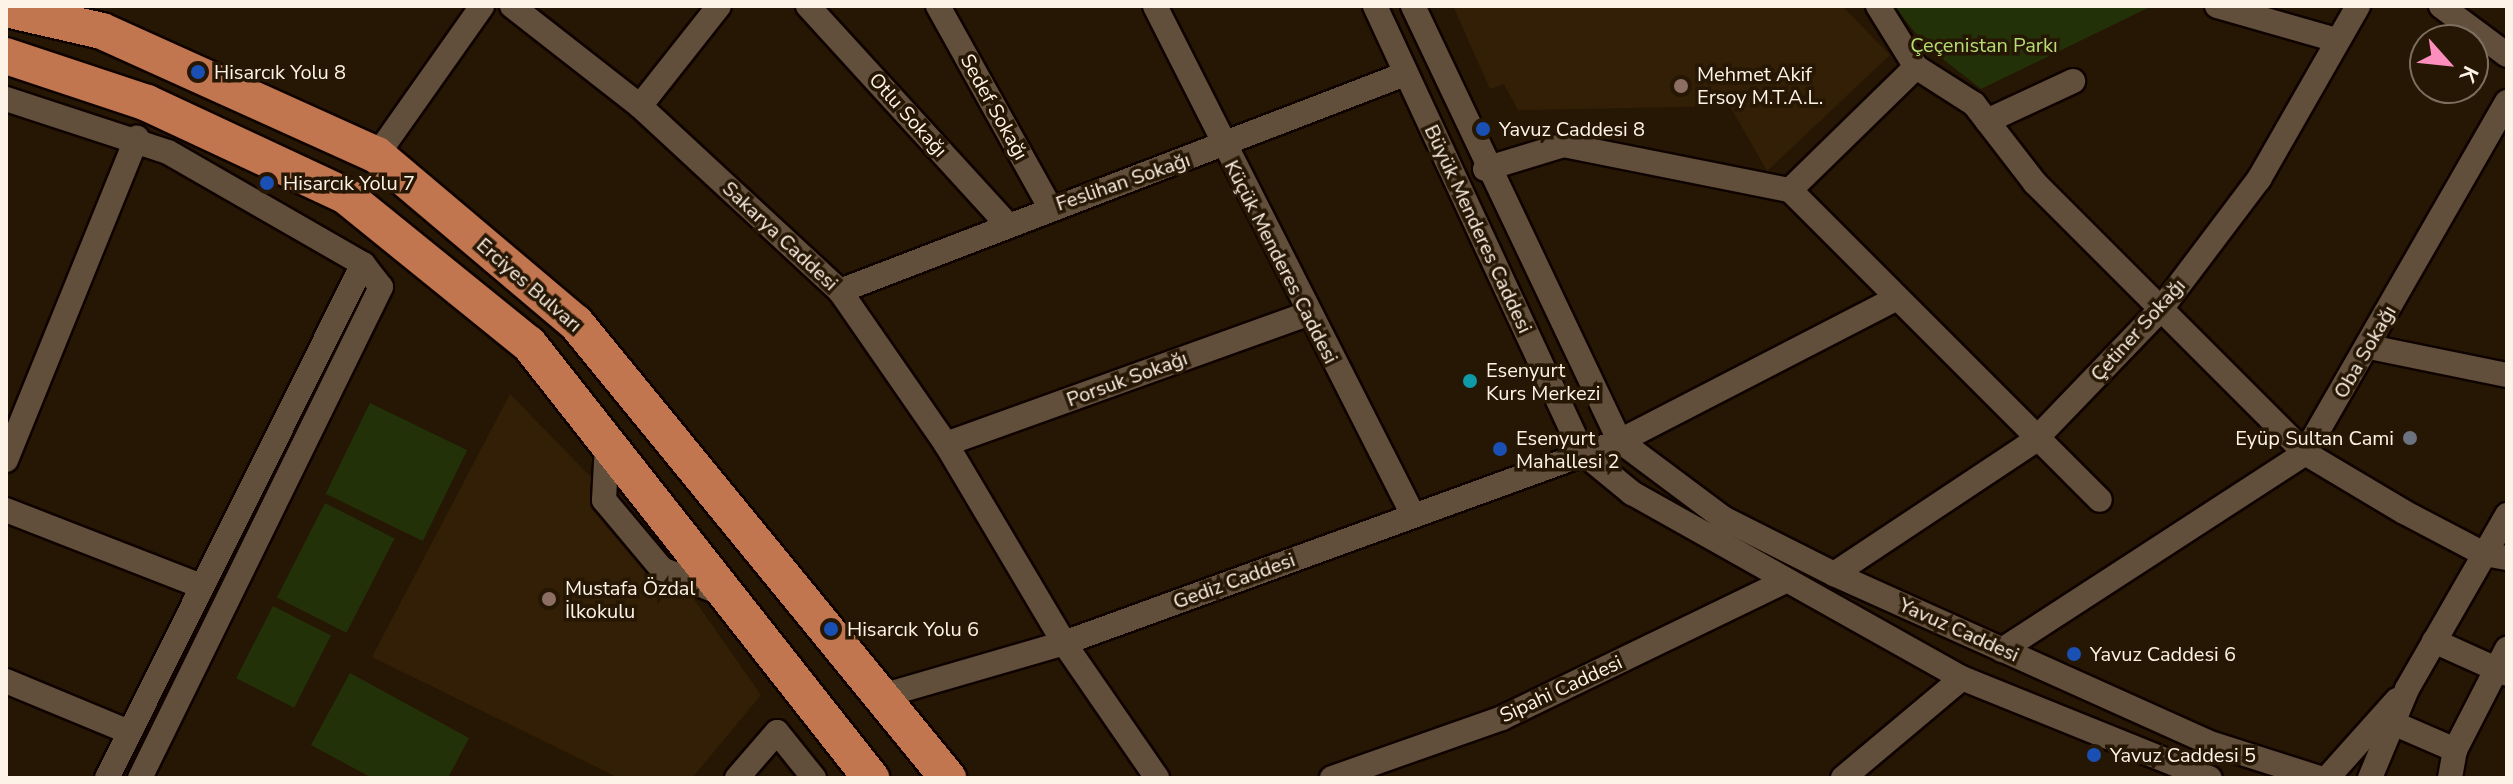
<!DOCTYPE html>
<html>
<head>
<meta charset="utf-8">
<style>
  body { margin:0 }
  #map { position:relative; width:2513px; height:784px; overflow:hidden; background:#261704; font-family:"Nunito Sans",sans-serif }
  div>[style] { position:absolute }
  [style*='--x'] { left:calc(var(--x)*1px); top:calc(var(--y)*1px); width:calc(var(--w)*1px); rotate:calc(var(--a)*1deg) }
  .built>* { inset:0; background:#331f05 }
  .green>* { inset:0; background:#233108; transform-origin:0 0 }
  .roads { filter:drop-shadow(2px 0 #0f0300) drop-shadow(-2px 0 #0f0300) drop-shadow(0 2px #0f0300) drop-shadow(0 -2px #0f0300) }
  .minor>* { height:24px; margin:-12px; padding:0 12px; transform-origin:12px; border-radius:12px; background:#614f3b }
  .highway>* { height:36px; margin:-18px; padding:0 18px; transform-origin:18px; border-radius:18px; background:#c17650 }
  .dots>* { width:22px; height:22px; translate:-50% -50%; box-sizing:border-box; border:4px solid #261704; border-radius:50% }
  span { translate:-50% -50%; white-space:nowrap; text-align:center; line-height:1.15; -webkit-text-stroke:7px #261704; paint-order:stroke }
  .park-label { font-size:20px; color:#b6de73 }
  .poi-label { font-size:20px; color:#fef3e7 }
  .left { translate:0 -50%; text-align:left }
  .right { translate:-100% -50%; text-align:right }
  .street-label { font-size:20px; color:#fef3e7 }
  .frame { position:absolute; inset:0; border:8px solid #fef3e7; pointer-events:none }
  .north { position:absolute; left:2409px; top:24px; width:80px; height:80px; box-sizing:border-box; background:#261704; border:2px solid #7c6f5f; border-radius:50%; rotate:117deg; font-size:22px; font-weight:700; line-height:32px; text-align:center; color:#fef3e7 }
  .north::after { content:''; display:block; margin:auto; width:28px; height:36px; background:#fe8ebd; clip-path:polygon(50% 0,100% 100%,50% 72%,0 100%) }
</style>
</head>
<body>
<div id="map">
  <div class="built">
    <div style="clip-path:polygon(1453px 6px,1842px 6px,1890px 55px,1767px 171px,1730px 106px,1518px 110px,1504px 84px,1490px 89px)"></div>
    <div style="clip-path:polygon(510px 394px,654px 542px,761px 695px,692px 778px,619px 778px,372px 657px)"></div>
  </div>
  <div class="green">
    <div style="clip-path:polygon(1894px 6px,2152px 6px,1981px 89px,1925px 45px)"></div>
    <div style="left:370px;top:403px;width:108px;height:101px;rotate:26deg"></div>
    <div style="left:325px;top:503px;width:78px;height:106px;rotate:27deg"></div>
    <div style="left:273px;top:606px;width:65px;height:81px;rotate:27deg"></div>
    <div style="clip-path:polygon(350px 673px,469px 738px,448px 778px,372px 778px,311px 745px)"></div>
  </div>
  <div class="roads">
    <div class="minor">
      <div style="--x:512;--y:6;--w:162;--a:38"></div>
      <div style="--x:640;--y:106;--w:272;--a:42.8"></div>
      <div style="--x:840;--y:291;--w:186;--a:55.3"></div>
      <div style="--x:946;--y:444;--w:231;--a:59.3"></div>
      <div style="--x:1064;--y:643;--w:164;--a:55.4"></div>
      <div style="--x:808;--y:6;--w:295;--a:47.6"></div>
      <div style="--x:938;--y:6;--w:230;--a:60.9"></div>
      <div style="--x:1155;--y:6;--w:571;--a:63.12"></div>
      <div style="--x:1375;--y:6;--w:492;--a:65.1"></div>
      <div style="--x:1582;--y:452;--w:65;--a:39.4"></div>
      <div style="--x:1632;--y:493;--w:378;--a:29.3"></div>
      <div style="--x:1962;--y:678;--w:267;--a:22"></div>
      <div style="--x:1413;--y:6;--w:482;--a:64.6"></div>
      <div style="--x:1620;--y:441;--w:129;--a:36.8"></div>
      <div style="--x:1723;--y:518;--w:124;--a:26.8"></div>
      <div style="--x:1834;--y:574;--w:409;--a:24.2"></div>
      <div style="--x:2207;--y:742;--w:119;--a:17.7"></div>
      <div style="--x:1878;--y:6;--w:72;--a:58.1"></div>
      <div style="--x:1916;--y:67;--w:69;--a:32.5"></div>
      <div style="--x:1974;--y:104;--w:100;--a:52.3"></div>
      <div style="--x:2035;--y:183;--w:382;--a:45"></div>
      <div style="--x:2305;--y:453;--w:115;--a:30.8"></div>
      <div style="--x:2404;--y:512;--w:90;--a:27.7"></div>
      <div style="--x:2484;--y:554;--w:23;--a:10"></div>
      <div style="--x:2217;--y:6;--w:124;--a:15.9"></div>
      <div style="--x:2441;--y:6;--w:82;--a:36.6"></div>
      <div style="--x:6;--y:99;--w:170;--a:18.1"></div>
      <div style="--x:168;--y:152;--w:225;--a:29.9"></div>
      <div style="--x:363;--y:264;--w:29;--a:52"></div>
      <div style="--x:381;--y:287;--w:547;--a:116.14"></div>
      <div style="--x:640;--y:106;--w:127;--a:-51.7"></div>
      <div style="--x:1987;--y:121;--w:95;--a:-24.9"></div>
      <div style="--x:377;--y:155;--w:182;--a:-54.8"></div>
      <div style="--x:1485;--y:169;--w:83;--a:-16.9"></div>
      <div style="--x:1564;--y:145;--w:230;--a:11.3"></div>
      <div style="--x:1790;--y:190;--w:176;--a:-44.3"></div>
      <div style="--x:1790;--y:190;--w:438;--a:45"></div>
      <div style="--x:840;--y:291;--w:605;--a:-21.01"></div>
      <div style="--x:2369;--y:347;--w:141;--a:11.5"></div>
      <div style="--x:607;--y:443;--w:57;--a:93"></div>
      <div style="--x:604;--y:500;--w:90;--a:50"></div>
      <div style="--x:662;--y:569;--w:66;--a:22.3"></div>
      <div style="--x:946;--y:444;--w:384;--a:-19.8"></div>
      <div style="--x:6;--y:460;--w:348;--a:-67.9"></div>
      <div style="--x:6;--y:510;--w:209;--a:21.3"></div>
      <div style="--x:1834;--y:574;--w:240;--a:-33.6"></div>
      <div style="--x:2034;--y:441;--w:183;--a:-46.1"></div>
      <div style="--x:2161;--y:309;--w:163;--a:-53"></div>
      <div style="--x:2259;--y:179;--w:199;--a:-60.2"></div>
      <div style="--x:2434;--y:641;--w:80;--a:24.3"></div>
      <div style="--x:2002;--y:650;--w:361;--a:-33"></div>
      <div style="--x:2305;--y:453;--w:405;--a:-60.1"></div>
      <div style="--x:6;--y:681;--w:133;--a:22.5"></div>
      <div style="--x:882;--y:696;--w:190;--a:-16.2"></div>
      <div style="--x:1064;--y:643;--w:592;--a:-19.97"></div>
      <div style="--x:1620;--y:441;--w:309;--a:-27.3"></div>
      <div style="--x:2393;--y:723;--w:68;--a:23.5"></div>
      <div style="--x:2455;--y:750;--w:114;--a:-62.8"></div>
      <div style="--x:2329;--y:776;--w:102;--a:-48.2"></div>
      <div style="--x:107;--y:778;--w:574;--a:-63.52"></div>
      <div style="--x:737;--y:778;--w:61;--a:-49"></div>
      <div style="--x:777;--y:732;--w:59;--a:51.2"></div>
      <div style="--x:1332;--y:778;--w:180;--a:-19.4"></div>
      <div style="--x:1502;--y:718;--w:312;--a:-25.8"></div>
      <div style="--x:1843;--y:778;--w:155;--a:-40"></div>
      <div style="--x:2370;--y:778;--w:96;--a:-67.4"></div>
      <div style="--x:2407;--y:689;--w:201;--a:-60.1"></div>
      <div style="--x:2450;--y:778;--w:28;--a:-80"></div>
    </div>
    <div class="highway">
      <div style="--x:6;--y:9;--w:98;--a:12.9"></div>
      <div style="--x:102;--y:31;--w:302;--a:24.3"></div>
      <div style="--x:377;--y:155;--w:260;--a:40.2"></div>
      <div style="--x:576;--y:323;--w:588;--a:50.73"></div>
      <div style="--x:6;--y:56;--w:149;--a:18.4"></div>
      <div style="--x:147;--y:103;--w:220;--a:25"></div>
      <div style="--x:346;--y:196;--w:235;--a:39"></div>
      <div style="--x:529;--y:344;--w:553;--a:51.76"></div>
    </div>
  </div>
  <div class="dots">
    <div style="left:198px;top:72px;background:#1a4fb4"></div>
    <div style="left:1681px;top:86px;background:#8d6e63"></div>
    <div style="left:1483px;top:129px;background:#1a4fb4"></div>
    <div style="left:267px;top:183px;background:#1a4fb4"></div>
    <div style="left:1470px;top:381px;background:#0f9aa8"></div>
    <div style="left:2410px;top:438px;background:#6b7280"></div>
    <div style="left:1500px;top:449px;background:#1a4fb4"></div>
    <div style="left:549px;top:599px;background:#8d6e63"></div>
    <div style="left:831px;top:629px;background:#1a4fb4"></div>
    <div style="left:2074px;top:654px;background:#1a4fb4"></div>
    <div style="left:2094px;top:755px;background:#1a4fb4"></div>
  </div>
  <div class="park-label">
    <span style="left:1984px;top:45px">Çeçenistan Parkı</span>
  </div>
  <div class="poi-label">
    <span class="left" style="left:214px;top:72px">Hisarcık Yolu 8</span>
    <span class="left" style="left:1697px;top:86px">Mehmet Akif<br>Ersoy M.T.A.L.</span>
    <span class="left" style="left:1499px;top:129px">Yavuz Caddesi 8</span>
    <span class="left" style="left:283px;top:183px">Hisarcık Yolu 7</span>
    <span class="left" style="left:1486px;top:382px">Esenyurt<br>Kurs Merkezi</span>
    <span class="left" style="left:1516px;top:450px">Esenyurt<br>Mahallesi 2</span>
    <span class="right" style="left:2394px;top:438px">Eyüp Sultan Cami</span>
    <span class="left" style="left:565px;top:600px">Mustafa Özdal<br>İlkokulu</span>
    <span class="left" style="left:847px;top:629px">Hisarcık Yolu 6</span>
    <span class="left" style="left:2090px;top:654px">Yavuz Caddesi 6</span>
    <span class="left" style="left:2110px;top:755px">Yavuz Caddesi 5</span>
  </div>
  <div class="street-label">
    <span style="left:994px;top:107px;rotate:61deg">Sedef Sokağı</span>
    <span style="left:908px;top:115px;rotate:48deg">Otlu Sokağı</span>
    <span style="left:1123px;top:182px;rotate:-19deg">Feslihan Sokağı</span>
    <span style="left:1478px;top:229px;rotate:65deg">Büyük Menderes Caddesi</span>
    <span style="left:780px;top:236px;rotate:43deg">Sakarya Caddesi</span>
    <span style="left:1281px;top:262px;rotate:63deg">Küçük Menderes Caddesi</span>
    <span style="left:529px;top:285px;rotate:41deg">Erciyes Bulvarı</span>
    <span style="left:2138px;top:330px;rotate:-48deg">Çetiner Sokağı</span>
    <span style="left:2365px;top:352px;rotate:-60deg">Oba Sokağı</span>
    <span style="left:1127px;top:379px;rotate:-20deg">Porsuk Sokağı</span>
    <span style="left:1234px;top:581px;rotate:-20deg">Gediz Caddesi</span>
    <span style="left:1959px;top:630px;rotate:24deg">Yavuz Caddesi</span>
    <span style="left:1561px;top:689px;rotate:-25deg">Sipahi Caddesi</span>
  </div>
  <div class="frame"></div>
  <div class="north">K</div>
</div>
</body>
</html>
